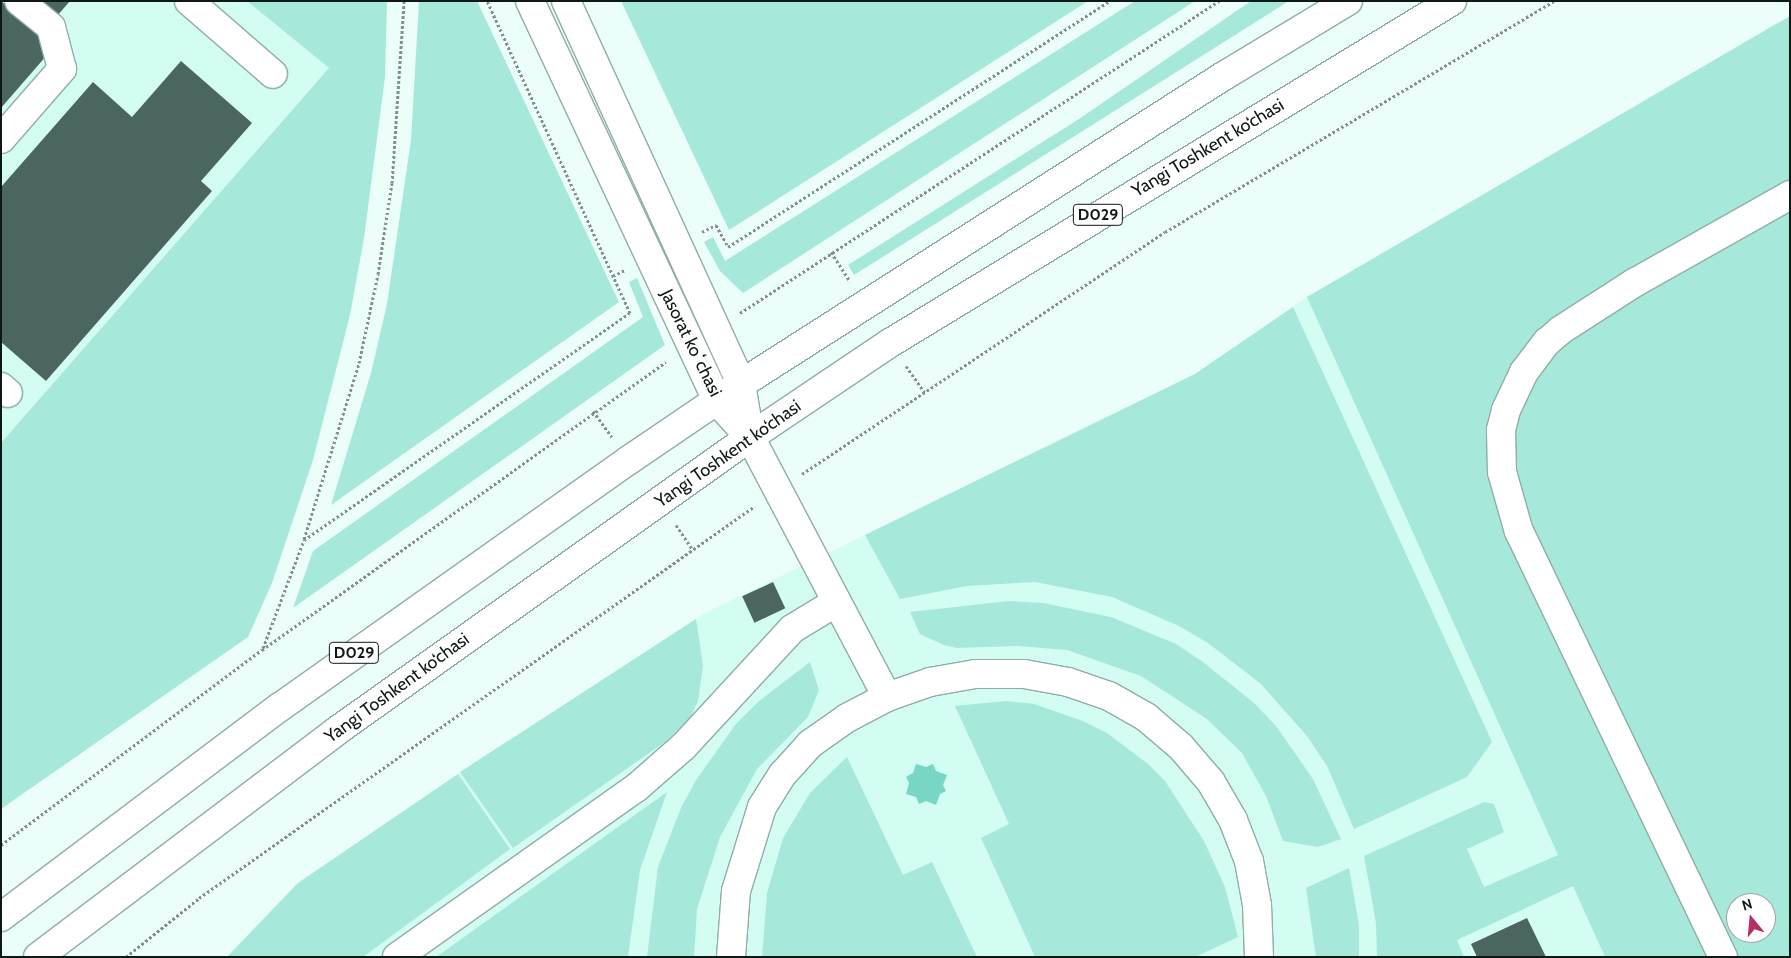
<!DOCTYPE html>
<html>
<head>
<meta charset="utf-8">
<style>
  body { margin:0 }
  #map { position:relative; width:1791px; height:958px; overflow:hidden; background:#ebfef9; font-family:Cabin,sans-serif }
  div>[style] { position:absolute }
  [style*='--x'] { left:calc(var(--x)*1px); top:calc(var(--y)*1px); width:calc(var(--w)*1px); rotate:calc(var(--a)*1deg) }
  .built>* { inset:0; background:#d3fcf3 }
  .green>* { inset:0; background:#a6e9db }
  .water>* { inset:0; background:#77d6c4 }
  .building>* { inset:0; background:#4b6660; transform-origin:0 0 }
  .path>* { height:3px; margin-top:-1.5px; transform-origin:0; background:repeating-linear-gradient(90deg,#81908c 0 2.5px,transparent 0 5px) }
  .roads { filter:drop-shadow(1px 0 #8fada6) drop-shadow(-1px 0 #8fada6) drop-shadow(0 1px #8fada6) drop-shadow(0 -1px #8fada6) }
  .minor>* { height:28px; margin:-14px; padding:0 14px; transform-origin:14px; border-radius:14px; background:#fff }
  .major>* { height:28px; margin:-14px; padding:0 14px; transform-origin:14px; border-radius:14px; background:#fff }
  .highway>* { height:28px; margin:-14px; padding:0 14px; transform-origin:14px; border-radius:14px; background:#fff }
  span { translate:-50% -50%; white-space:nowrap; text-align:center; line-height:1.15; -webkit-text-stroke:5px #fff; paint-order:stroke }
  .shield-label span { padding:1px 4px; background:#fff; border:1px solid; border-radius:4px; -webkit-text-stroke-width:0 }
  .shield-label { font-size:16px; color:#0e1917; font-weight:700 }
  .street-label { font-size:18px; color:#0e1917 }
  .frame { position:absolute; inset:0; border:2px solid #0e1917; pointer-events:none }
  .north { position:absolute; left:1726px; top:893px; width:50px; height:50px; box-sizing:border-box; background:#fff; border:1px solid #9fa3a2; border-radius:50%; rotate:343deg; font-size:14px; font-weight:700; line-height:20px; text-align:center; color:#0e1917 }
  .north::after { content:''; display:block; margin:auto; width:18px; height:22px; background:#b72d67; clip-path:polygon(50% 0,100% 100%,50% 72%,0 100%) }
</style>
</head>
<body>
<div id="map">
  <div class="built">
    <div style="clip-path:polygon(1px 1px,247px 1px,329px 68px,1px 443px)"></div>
    <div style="clip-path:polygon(evenodd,1790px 16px,1790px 957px,227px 957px,298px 883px,458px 774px,705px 613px,1195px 374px,1307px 297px,1790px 16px,1736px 903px,1766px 903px,1766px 933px,1736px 933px,1736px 903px)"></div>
  </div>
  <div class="green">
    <div style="clip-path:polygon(247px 1px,387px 1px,385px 77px,364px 238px,350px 315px,313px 460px,272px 583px,248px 637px,1px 809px,1px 443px,329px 68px)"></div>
    <div style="clip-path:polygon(419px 1px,477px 1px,619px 302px,331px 505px,371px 373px,387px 304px,411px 140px)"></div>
    <div style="clip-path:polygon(621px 1px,1088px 1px,729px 230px)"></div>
    <div style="clip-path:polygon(1135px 1px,1195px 1px,743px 293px,720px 271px,704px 242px,713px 237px,725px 261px)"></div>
    <div style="clip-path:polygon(1251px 1px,1289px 1px,854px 275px,848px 265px,1079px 119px)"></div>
    <div style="clip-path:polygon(evenodd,1790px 16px,1790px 957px,1605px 957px,1573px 886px,1457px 940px,1464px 957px,1377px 957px,1376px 923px,1364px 856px,1484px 802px,1494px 804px,1504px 832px,1467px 849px,1484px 887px,1558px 855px,1307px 297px,1790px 16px,1736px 903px,1766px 903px,1766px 933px,1736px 933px,1736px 903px)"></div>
    <div style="clip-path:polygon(637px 278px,665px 345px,293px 608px,313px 551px,643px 317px,629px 282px)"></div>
    <div style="clip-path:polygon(1293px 307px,1492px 742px,1467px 777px,1354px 829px,1327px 766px,1307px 736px,1261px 684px,1208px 643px,1179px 626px,1112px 597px,1035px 582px,967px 586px,900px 599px,865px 535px,1195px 374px)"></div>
    <div style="clip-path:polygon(1009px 601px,1043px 603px,1111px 617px,1176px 644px,1203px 662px,1254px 703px,1276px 726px,1313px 779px,1341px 839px,1318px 847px,1283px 841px,1266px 796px,1242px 753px,1207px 719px,1141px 676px,1067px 650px,1018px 646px,957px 648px,944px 645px,920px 634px,910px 612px)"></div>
    <div style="clip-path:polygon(696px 619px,703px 666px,698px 701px,690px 718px,665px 742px,513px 848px,460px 772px)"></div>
    <div style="clip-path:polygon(810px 662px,819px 690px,808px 717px,757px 769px,720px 837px,697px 909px,694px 957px,647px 957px,658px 867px,681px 808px,696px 780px,736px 724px,759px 701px)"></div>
    <div style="clip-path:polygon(1006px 701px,1034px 704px,1083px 721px,1107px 733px,1148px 764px,1165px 781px,1204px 841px,1225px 887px,1238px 937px,1195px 957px,1035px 957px,981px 838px,1009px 824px,955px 706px)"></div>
    <div style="clip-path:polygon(847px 757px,903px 875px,932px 862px,977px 957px,762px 957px,767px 893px,783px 838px,810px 793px)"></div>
    <div style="clip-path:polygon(458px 774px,510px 849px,363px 957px,227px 957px,298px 883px)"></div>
    <div style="clip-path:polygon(667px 792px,640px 870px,628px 957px,436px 957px)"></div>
    <div style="clip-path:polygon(1349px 868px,1359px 925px,1359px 957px,1316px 957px,1306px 888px)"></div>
  </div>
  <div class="water">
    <div style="clip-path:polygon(916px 764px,926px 767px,933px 764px,936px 771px,947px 775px,943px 785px,946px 791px,940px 794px,936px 805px,926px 801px,919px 804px,916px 797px,906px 794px,909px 783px,906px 777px,913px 773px)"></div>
  </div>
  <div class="building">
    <div style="clip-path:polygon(1px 1px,45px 37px,47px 55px,1px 108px)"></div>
    <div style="clip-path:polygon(40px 1px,70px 1px,57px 16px)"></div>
    <div style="clip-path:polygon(181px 61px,252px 123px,201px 181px,212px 191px,46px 381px,1px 342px,1px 187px,93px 82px,132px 117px)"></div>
    <div style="left:773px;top:582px;width:29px;height:34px;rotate:65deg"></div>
    <div style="clip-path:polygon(1527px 918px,1546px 957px,1477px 957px,1471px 944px)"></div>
  </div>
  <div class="path">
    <div style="--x:702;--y:232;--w:16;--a:-27"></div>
    <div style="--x:716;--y:225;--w:25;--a:61"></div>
    <div style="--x:728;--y:247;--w:454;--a:-32.8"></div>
    <div style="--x:831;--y:252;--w:35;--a:57"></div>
    <div style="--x:613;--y:276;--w:13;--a:-27"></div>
    <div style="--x:740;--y:313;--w:572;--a:-33.08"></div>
    <div style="--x:906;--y:366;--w:32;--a:55"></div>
    <div style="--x:593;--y:411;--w:32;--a:54"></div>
    <div style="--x:802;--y:474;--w:436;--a:-33.7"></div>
    <div style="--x:1165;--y:232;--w:452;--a:-30.7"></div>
    <div style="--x:676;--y:525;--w:29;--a:56"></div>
    <div style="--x:304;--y:539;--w:184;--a:-72.6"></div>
    <div style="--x:359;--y:363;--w:91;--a:-77.9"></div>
    <div style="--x:378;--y:274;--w:92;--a:-81.3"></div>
    <div style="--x:392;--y:183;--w:182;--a:-86.2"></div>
    <div style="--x:263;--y:648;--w:116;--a:-69.2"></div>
    <div style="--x:304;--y:540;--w:397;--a:-34.9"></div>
    <div style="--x:630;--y:313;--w:343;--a:-114.6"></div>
    <div style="--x:1;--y:845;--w:326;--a:-36.8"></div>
    <div style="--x:262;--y:650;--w:496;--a:-35.5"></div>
    <div style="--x:126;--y:957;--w:94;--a:-38.9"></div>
    <div style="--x:199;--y:898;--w:680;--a:-35.19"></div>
  </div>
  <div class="roads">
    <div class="minor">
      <div style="--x:189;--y:1;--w:111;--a:41"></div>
      <div style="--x:1;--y:139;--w:93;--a:-48.9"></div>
      <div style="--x:62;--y:69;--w:43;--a:-104.7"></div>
      <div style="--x:51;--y:27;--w:41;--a:-140.9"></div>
      <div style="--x:1;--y:387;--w:9;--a:41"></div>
      <div style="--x:750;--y:437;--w:294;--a:62.2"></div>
      <div style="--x:397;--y:957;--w:293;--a:-35.3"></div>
      <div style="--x:636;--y:788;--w:64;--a:-41.2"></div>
      <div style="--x:684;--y:746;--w:159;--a:-47.3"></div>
      <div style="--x:792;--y:629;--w:50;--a:-31.2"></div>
      <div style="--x:731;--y:957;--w:66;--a:-85.7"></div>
      <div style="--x:736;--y:891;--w:88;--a:-72.8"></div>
      <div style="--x:762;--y:807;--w:39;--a:-58"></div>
      <div style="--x:783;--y:774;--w:40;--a:-48"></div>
      <div style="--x:810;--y:744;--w:45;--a:-35.1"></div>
      <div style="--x:847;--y:718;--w:45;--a:-27.7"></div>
      <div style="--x:887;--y:697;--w:46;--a:-19.2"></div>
      <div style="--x:930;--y:682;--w:46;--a:-10.1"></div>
      <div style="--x:975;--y:674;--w:49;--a:0"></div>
      <div style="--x:1024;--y:674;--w:45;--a:10.3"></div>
      <div style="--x:1068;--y:682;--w:43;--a:18.9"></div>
      <div style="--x:1109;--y:696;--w:43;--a:29.6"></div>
      <div style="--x:1146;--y:717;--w:46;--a:40.6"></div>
      <div style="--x:1181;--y:747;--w:46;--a:49.4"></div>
      <div style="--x:1211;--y:782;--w:44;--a:59.9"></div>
      <div style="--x:1233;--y:820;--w:44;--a:68.7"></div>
      <div style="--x:1249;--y:861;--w:45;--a:79.7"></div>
      <div style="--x:1257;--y:905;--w:52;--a:87.8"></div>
      <div style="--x:1723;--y:957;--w:471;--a:-115.6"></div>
      <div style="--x:1519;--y:532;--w:62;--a:-105.8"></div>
      <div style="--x:1502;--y:472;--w:42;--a:-91.4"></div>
      <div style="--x:1501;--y:430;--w:21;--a:-76"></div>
      <div style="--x:1506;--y:410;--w:42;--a:-64.7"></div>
      <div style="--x:1524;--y:372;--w:38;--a:-53"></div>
      <div style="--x:1547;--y:342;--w:18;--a:-41"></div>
      <div style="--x:1561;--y:330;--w:87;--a:-32.8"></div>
      <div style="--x:1634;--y:283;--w:179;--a:-29.4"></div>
    </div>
    <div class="major">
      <div style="--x:530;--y:1;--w:442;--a:64.9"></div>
      <div style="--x:717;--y:401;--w:49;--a:47.5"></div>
      <div style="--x:566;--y:1;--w:421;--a:65.4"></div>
      <div style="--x:741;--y:384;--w:54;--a:80.4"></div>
    </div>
    <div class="highway">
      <div style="--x:1;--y:917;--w:349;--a:-37"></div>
      <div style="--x:280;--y:707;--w:428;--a:-35.3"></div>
      <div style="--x:629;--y:460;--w:135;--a:-34.2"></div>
      <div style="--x:741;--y:384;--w:571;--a:-32.55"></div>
      <div style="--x:1222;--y:77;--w:147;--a:-31.1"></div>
      <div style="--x:38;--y:957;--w:376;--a:-37.1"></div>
      <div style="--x:338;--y:730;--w:506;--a:-35.42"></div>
      <div style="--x:750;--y:437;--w:169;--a:-33.9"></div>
      <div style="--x:890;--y:343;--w:658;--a:-31.32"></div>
    </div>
  </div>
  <div class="shield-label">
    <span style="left:1098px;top:215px">D029</span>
    <span style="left:354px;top:653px">D029</span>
  </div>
  <div class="street-label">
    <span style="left:1208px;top:148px;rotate:-31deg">Yangi Toshkent ko‘chasi</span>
    <span style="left:691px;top:343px;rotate:64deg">Jasorat koʻchasi</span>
    <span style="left:728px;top:454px;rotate:-35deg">Yangi Toshkent ko‘chasi</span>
    <span style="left:397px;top:688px;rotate:-36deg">Yangi Toshkent ko‘chasi</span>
  </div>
  <div class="frame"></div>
  <div class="north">N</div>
</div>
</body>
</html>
